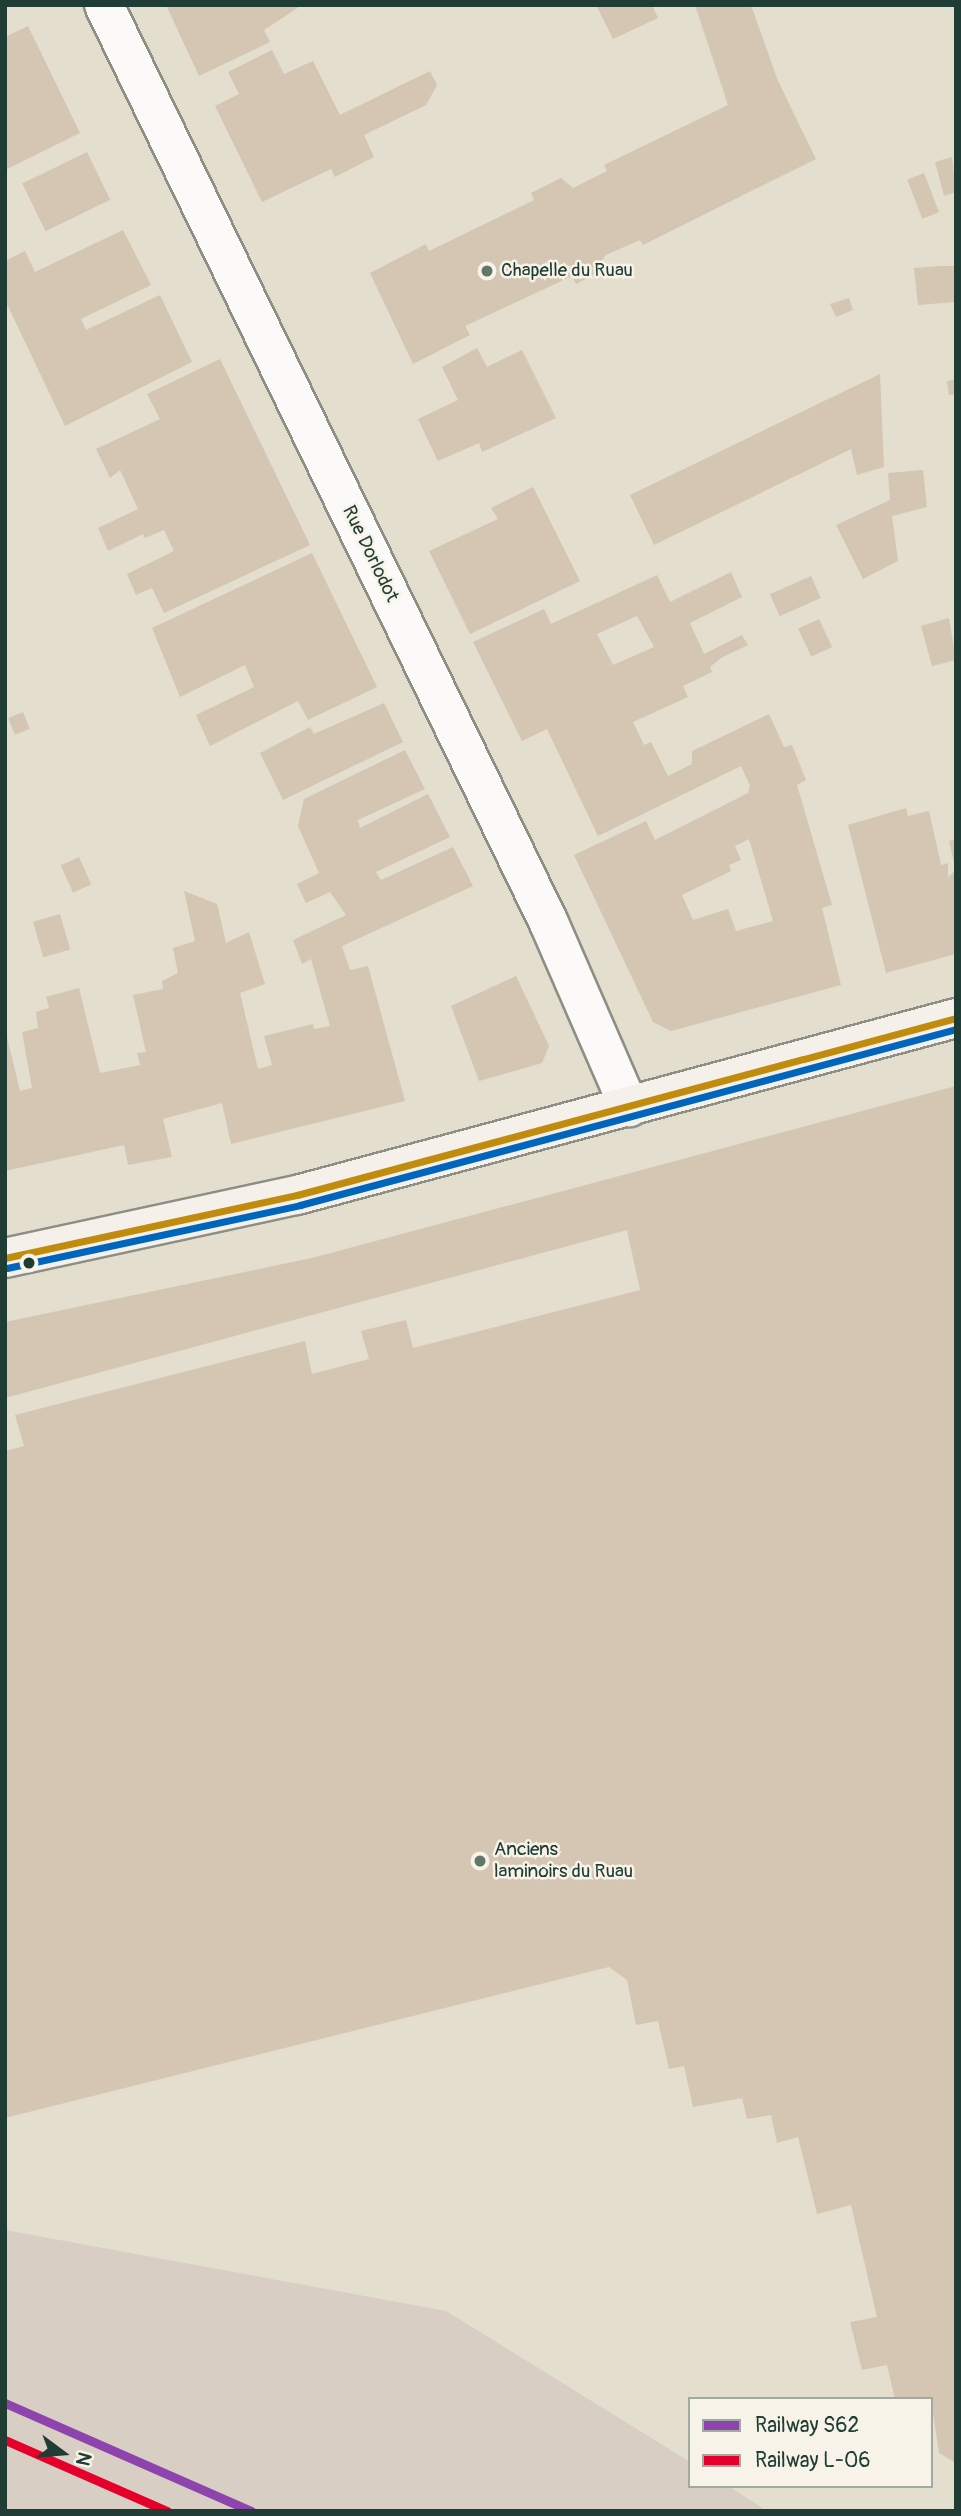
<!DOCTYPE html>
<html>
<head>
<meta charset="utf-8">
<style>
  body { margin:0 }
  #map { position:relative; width:961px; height:2516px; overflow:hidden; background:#e3decd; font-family:Pangolin,sans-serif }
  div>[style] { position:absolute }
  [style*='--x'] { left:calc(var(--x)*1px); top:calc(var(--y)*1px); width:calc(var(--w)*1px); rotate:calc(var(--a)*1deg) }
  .industrial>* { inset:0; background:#d8cec3 }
  .building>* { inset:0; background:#d4c6b3; transform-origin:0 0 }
  .roads { filter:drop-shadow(2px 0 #8d8f85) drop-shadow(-2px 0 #8d8f85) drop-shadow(0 2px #8d8f85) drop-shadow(0 -2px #8d8f85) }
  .minor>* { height:38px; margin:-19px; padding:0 19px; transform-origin:19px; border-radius:19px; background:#fbfaf8 }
  .secondary>* { height:38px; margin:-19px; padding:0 19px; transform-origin:19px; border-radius:19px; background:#f5f1ea }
  .bus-1>* { height:7px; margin:-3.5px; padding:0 3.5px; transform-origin:3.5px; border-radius:3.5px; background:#c18c0d }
  .bus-2>* { height:7px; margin:-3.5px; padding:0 3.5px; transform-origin:3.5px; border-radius:3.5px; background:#0065bd }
  .rail-1>* { height:9px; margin:-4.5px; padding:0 4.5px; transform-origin:4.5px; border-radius:4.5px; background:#8e44ad }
  .rail-2>* { height:9px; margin:-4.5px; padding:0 4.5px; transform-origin:4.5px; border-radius:4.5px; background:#e4002b }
  .dots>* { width:19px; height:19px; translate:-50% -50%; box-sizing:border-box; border:4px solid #f7f3e8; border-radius:50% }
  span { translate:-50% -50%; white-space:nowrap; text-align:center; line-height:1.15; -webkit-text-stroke:5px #f7f3e8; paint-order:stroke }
  .poi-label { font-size:19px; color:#1f3d34 }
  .left { translate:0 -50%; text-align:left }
  .street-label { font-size:19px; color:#1f3d34 }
  .frame { position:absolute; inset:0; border:7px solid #1f3d34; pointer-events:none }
  .legend { position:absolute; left:688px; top:2397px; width:245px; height:91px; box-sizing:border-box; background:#f7f3e8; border:2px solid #a1aaa0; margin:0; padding:9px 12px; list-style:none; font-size:21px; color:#1f3d34 }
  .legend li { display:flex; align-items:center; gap:14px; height:35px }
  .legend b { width:35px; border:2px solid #a1aaa0 }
  .north { position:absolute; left:28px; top:2418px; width:70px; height:70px; -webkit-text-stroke:5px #f7f3e8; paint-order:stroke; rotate:106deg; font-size:19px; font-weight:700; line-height:28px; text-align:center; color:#1f3d34 }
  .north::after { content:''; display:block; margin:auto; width:24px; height:32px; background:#1f3d34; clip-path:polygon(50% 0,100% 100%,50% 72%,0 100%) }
</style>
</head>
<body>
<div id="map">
  <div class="industrial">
    <div style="clip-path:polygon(5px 2230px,446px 2311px,690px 2462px,690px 2486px,728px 2486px,767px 2511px,5px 2511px)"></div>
  </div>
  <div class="building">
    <div style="clip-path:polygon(166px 5px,302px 5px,264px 30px,270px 42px,199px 76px)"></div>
    <div style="clip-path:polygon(596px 5px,652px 5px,658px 18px,613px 39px)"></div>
    <div style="clip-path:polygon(695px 5px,751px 5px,778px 81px,816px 159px,643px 245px,640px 240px,606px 255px,600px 263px,603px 270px,576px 284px,572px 276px,465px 326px,470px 335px,413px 364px,370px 273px,426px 244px,429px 251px,534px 200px,531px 193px,561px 178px,573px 188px,607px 171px,604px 165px,728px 105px)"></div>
    <div style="clip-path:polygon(28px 26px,80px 133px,5px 170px,5px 37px)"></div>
    <div style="clip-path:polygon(272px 50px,284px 74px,313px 61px,340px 115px,430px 71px,437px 85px,426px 105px,364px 135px,374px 157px,335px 177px,331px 169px,262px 202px,215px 106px,239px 94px,228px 72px)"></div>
    <div style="left:87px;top:152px;width:53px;height:72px;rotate:64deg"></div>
    <div style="clip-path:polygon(952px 157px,956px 192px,944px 196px,935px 162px)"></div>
    <div style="left:924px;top:173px;width:42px;height:18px;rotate:69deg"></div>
    <div style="clip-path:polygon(123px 230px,151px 285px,81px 319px,86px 330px,160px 295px,192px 362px,65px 426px,5px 300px,5px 261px,25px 251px,35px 272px)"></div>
    <div style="clip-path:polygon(940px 266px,956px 266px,956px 302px,918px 305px,914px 268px)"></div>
    <div style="clip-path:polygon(849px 298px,853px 310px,836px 317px,830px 304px)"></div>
    <div style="clip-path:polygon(477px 348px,487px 367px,522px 350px,556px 418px,482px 452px,479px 443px,438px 461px,418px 419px,458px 400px,442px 367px)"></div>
    <div style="clip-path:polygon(220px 359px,310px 545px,164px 613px,152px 588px,136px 595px,127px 574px,174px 551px,164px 530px,145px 538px,143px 534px,108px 551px,98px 528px,138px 509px,120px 470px,110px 478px,96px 449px,160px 419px,147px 394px)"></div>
    <div style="clip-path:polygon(880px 374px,884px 467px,857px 475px,851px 449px,654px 545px,630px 495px)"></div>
    <div style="clip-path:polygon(956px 379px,956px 394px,949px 395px,947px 381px)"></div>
    <div style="clip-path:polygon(923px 470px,927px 507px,892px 516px,898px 561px,863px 579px,836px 525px,890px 500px,888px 473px)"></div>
    <div style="clip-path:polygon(533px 487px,580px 581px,470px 634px,429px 551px,498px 519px,491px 508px)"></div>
    <div style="clip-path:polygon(312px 553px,377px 687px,308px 720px,298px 701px,210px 746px,196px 715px,254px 687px,245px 665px,180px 697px,152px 628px)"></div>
    <div style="clip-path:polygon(evenodd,731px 572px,742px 597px,690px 623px,704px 654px,742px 635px,748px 645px,721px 658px,710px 667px,712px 672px,683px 686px,688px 697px,633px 722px,644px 745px,651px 742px,668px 776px,692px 764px,692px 751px,769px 714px,784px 747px,792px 745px,806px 780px,797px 785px,832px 905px,822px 908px,841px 985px,671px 1031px,653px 1022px,574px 855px,646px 821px,655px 840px,748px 793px,750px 786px,741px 766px,598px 836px,547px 729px,522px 741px,473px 642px,544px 609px,551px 624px,657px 575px,670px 602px,731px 572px,637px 616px,654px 647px,613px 665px,597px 634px,637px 616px,731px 572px,749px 839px,773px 921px,736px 931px,728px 909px,693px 920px,682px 895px,731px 871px,729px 865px,741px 860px,735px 846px,749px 839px)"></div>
    <div style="left:811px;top:576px;width:24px;height:45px;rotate:66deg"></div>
    <div style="clip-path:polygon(949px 618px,956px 660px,932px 666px,921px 626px)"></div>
    <div style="left:819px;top:619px;width:31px;height:23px;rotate:65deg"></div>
    <div style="clip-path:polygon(384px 703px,403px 742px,283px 800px,260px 753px,310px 727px,314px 734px)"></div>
    <div style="left:23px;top:712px;width:18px;height:16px;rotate:68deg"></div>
    <div style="clip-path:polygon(405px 750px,425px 789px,358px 820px,360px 828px,428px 794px,450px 837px,376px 872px,381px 880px,453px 847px,473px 886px,342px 946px,350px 970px,368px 966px,405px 1101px,231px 1144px,222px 1103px,163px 1119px,172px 1157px,128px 1165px,124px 1145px,5px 1171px,5px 1029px,20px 1091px,32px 1088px,22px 1032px,38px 1028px,36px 1012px,49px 1008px,46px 997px,79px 988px,100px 1073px,140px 1065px,137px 1053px,146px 1052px,133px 995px,163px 989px,162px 981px,178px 973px,173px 948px,195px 941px,184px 891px,217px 904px,226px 943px,249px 932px,265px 984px,240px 993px,258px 1069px,272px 1065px,264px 1036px,313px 1024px,314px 1029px,330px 1026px,311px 959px,302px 964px,293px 940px,346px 915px,330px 892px,306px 903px,297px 884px,319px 873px,298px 826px,304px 799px)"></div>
    <div style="clip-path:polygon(906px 808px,908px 816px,929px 811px,941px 865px,948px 863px,948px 877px,956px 870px,956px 954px,886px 973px,848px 825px)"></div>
    <div style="clip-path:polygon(956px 839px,956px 867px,955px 868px,949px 841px)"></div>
    <div style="left:79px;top:857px;width:30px;height:20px;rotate:66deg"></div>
    <div style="left:60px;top:914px;width:37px;height:28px;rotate:74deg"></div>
    <div style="clip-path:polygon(516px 976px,549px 1046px,542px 1063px,479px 1081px,451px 1006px)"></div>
    <div style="clip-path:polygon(956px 1086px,956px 2463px,939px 2453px,931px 2399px,895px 2399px,887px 2365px,862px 2370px,850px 2322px,877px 2317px,851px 2205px,817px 2214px,798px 2137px,777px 2143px,771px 2115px,747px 2119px,742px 2098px,693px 2107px,684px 2066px,669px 2069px,658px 2021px,636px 2025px,627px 1980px,609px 1967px,5px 2118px,5px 1451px,24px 1446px,15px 1415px,305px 1341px,312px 1374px,369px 1359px,361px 1331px,406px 1320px,413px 1348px,640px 1290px,627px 1230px,5px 1398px,5px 1322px,312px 1258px)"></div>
  </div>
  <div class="roads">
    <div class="minor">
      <div style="--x:104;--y:5;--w:1020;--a:64.14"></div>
      <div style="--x:549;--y:923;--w:201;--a:66.5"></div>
    </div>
    <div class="secondary">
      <div style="--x:5;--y:1258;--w:299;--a:-12.2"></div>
      <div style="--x:297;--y:1195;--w:682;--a:-15.03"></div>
    </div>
  </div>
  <div class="bus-1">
    <div style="--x:5;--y:1258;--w:299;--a:-12.2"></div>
    <div style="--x:297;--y:1195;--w:682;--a:-15.03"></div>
  </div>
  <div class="bus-2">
    <div style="--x:7;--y:1268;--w:300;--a:-12.1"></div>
    <div style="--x:300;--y:1205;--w:679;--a:-15.02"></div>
  </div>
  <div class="rail-1">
    <div style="--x:5;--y:2403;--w:269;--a:23.7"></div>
  </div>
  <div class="rail-2">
    <div style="--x:5;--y:2440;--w:177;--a:23.7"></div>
  </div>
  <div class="dots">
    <div style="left:487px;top:271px;background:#64756a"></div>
    <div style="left:29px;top:1263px;background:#1f3d34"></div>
    <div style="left:480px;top:1861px;background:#64756a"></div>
  </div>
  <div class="poi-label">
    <span class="left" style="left:501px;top:271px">Chapelle du Ruau</span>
    <span class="left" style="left:494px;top:1861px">Anciens<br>laminoirs du Ruau</span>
  </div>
  <div class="street-label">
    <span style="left:370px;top:554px;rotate:64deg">Rue Dorlodot</span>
  </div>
  <div class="frame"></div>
  <ul class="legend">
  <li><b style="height:9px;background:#8e44ad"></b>Railway S62</li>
  <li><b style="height:9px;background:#e4002b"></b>Railway L-06</li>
  </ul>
  <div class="north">N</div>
</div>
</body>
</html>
